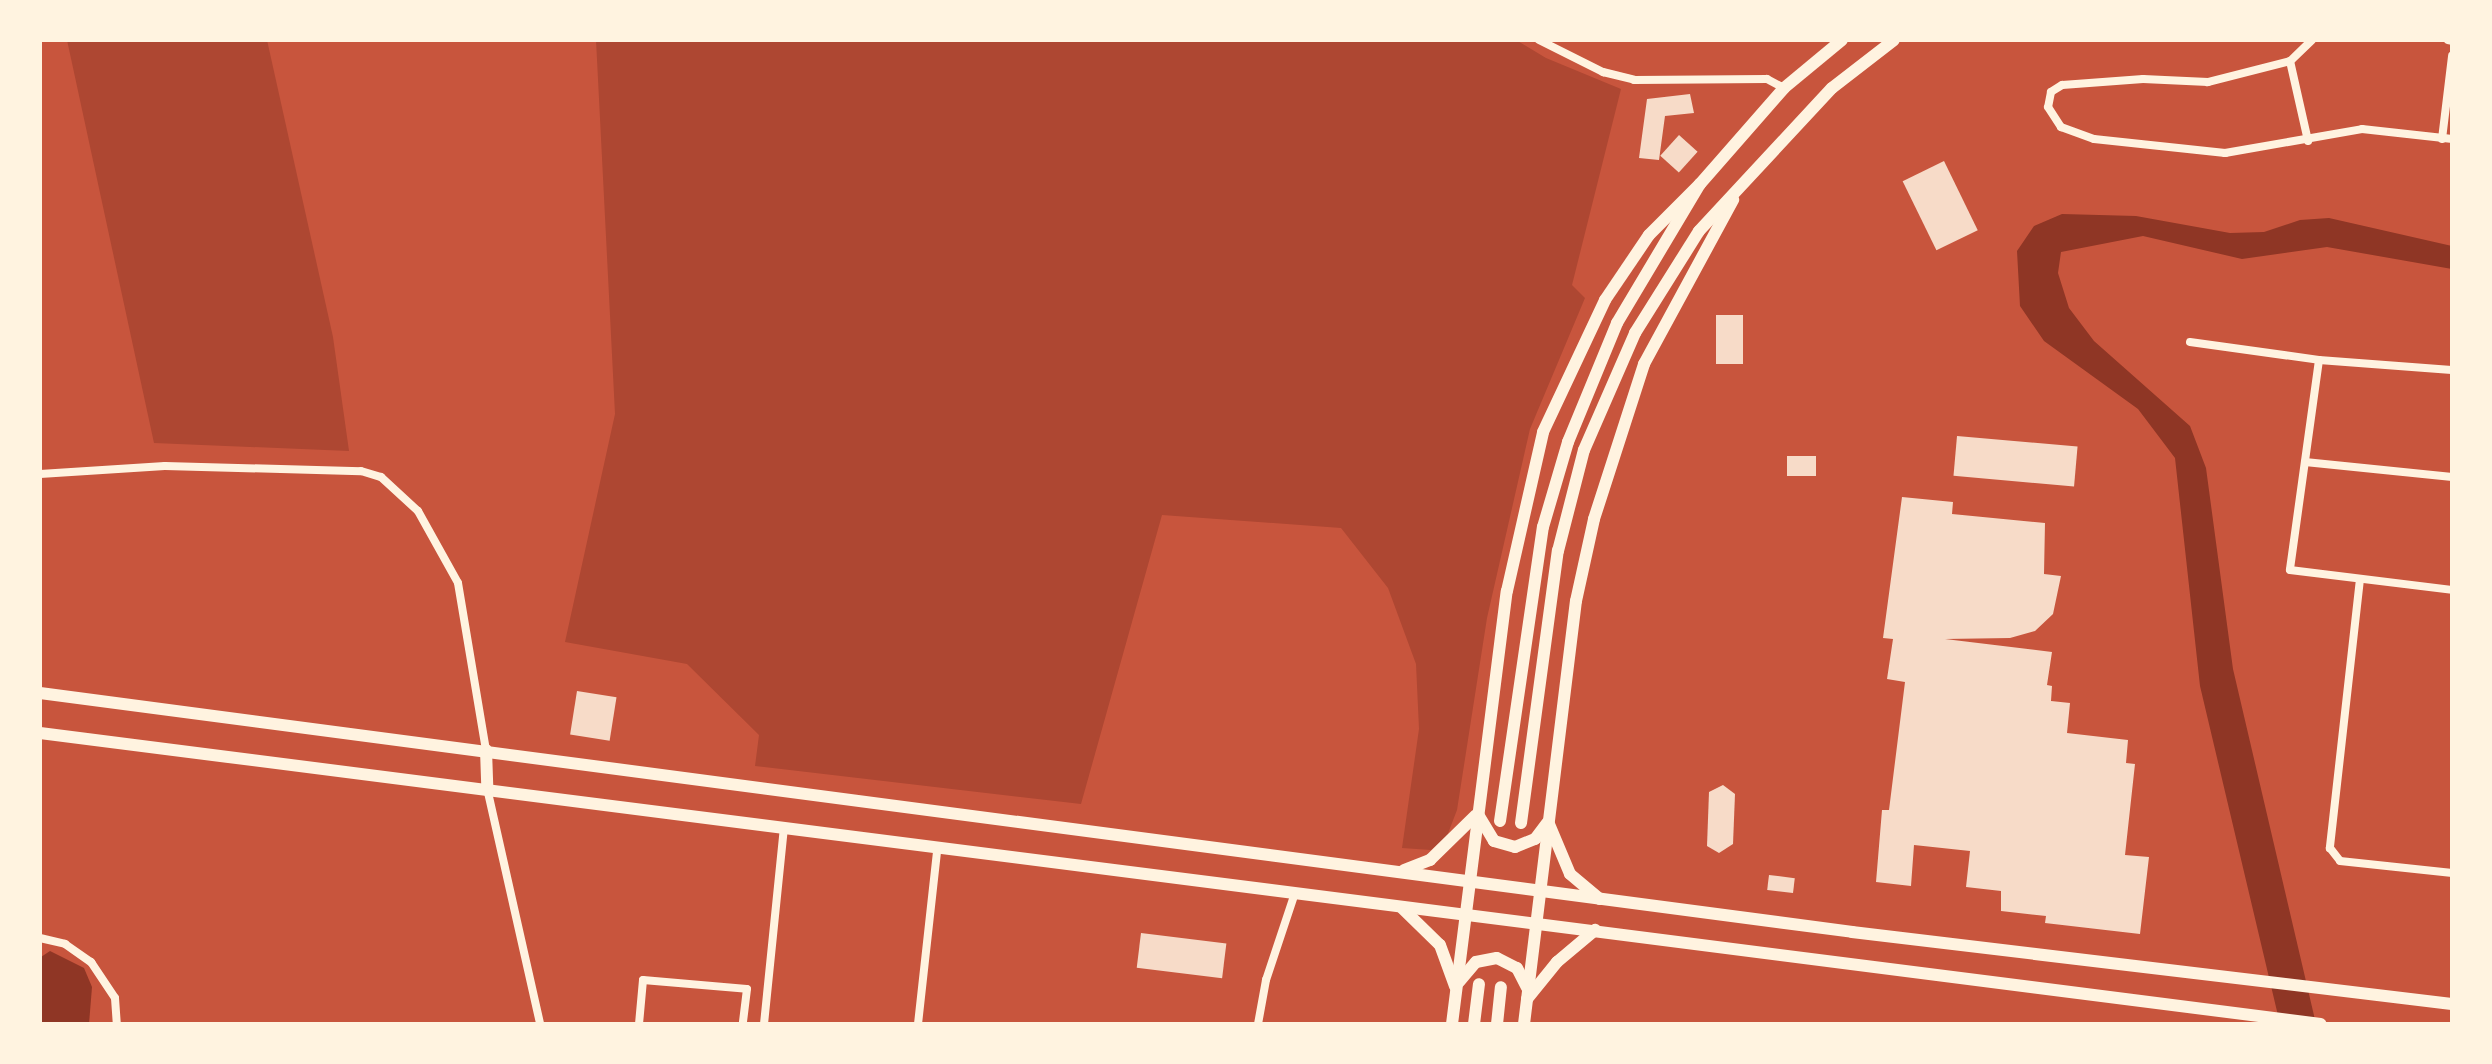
<!DOCTYPE html>
<html>
<head>
<meta charset="utf-8">
<style>
  body { margin:0 }
  #map { position:relative; width:2492px; height:1064px; overflow:hidden; background:#c8553d; font-family:"Noto Sans",sans-serif }
  div>[style] { position:absolute }
  [style*='--x'] { left:calc(var(--x)*1px); top:calc(var(--y)*1px); width:calc(var(--w)*1px); rotate:calc(var(--a)*1deg) }
  .green>* { inset:0; background:#ae4732 }
  .water>* { inset:0; background:#8f3625 }
  .building>* { inset:0; background:#f7dbc8; transform-origin:0 0 }
  .minor>* { height:8px; margin:-4px; padding:0 4px; transform-origin:4px; border-radius:4px; background:#fff3e0 }
  .secondary>* { height:12px; margin:-6px; padding:0 6px; transform-origin:6px; border-radius:6px; background:#fff3e0 }
  .primary>* { height:12px; margin:-6px; padding:0 6px; transform-origin:6px; border-radius:6px; background:#fff3e0 }
  span { translate:-50% -50%; white-space:nowrap; text-align:center; line-height:1.15; -webkit-text-stroke:6px #fff3e0; paint-order:stroke }
  .frame { position:absolute; inset:0; border:42px solid #fff3e0; pointer-events:none }
</style>
</head>
<body>
<div id="map">
  <div class="green">
    <div style="clip-path:polygon(67px 40px,267px 40px,333px 337px,349px 451px,154px 443px)"></div>
    <div style="clip-path:polygon(596px 40px,1516px 40px,1546px 58px,1621px 89px,1572px 285px,1585px 298px,1530px 429px,1487px 618px,1457px 810px,1447px 836px,1431px 850px,1402px 848px,1419px 729px,1416px 664px,1388px 588px,1341px 528px,1162px 515px,1081px 804px,755px 766px,759px 735px,687px 664px,565px 642px,615px 414px)"></div>
  </div>
  <div class="water">
    <div style="clip-path:polygon(2062px 214px,2136px 216px,2230px 233px,2264px 232px,2300px 220px,2329px 218px,2452px 246px,2452px 269px,2327px 247px,2242px 259px,2143px 236px,2061px 252px,2058px 273px,2069px 308px,2094px 341px,2190px 426px,2206px 468px,2233px 669px,2316px 1024px,2280px 1024px,2200px 686px,2175px 458px,2138px 409px,2044px 341px,2020px 306px,2017px 251px,2034px 226px)"></div>
    <div style="clip-path:polygon(50px 951px,84px 968px,92px 987px,89px 1024px,40px 1024px,41px 957px)"></div>
  </div>
  <div class="building">
    <div style="clip-path:polygon(1690px 94px,1694px 113px,1665px 116px,1659px 160px,1639px 158px,1647px 99px)"></div>
    <div style="left:1679px;top:135px;width:25px;height:28px;rotate:42deg"></div>
    <div style="left:1944px;top:161px;width:77px;height:46px;rotate:64deg"></div>
    <div style="left:1716px;top:315px;width:27px;height:49px"></div>
    <div style="left:1957px;top:436px;width:121px;height:40px;rotate:5deg"></div>
    <div style="left:1787px;top:456px;width:29px;height:20px"></div>
    <div style="clip-path:polygon(1902px 497px,1953px 502px,1952px 514px,2045px 523px,2044px 574px,2061px 576px,2053px 614px,2035px 631px,2010px 638px,1945px 639px,2052px 652px,2047px 685px,2052px 686px,2051px 701px,2070px 703px,2067px 733px,2128px 740px,2126px 763px,2135px 764px,2125px 855px,2149px 857px,2140px 934px,2045px 923px,2046px 916px,2001px 911px,2001px 891px,1966px 887px,1970px 851px,1914px 845px,1911px 886px,1876px 882px,1882px 810px,1889px 810px,1905px 682px,1887px 679px,1893px 639px,1883px 638px)"></div>
    <div style="left:577px;top:691px;width:40px;height:44px;rotate:9deg"></div>
    <div style="clip-path:polygon(1723px 785px,1735px 794px,1733px 844px,1719px 853px,1707px 846px,1709px 792px)"></div>
    <div style="left:1769px;top:875px;width:26px;height:15px;rotate:7deg"></div>
    <div style="left:1141px;top:933px;width:86px;height:35px;rotate:7deg"></div>
  </div>
  <div class="minor">
    <div style="--x:1539;--y:40;--w:72;--a:26.6"></div>
    <div style="--x:1603;--y:72;--w:32;--a:14"></div>
    <div style="--x:1634;--y:80;--w:133;--a:-0.4"></div>
    <div style="--x:1767;--y:79;--w:19;--a:28"></div>
    <div style="--x:2312;--y:40;--w:30;--a:136"></div>
    <div style="--x:2290;--y:61;--w:85;--a:165.6"></div>
    <div style="--x:2208;--y:82;--w:65;--a:-177.4"></div>
    <div style="--x:2143;--y:79;--w:81;--a:175.8"></div>
    <div style="--x:2062;--y:85;--w:13;--a:148"></div>
    <div style="--x:2051;--y:92;--w:15;--a:101"></div>
    <div style="--x:2048;--y:107;--w:24;--a:57"></div>
    <div style="--x:2061;--y:127;--w:35;--a:20"></div>
    <div style="--x:2094;--y:139;--w:132;--a:6.1"></div>
    <div style="--x:2225;--y:153;--w:139;--a:-9.9"></div>
    <div style="--x:2362;--y:129;--w:91;--a:6.3"></div>
    <div style="--x:2448;--y:40;--w:4;--a:14"></div>
    <div style="--x:2290;--y:61;--w:82;--a:77.3"></div>
    <div style="--x:2442;--y:139;--w:84;--a:-83.1"></div>
    <div style="--x:2190;--y:342;--w:130;--a:7.9"></div>
    <div style="--x:2319;--y:360;--w:133;--a:4.3"></div>
    <div style="--x:2319;--y:360;--w:212;--a:97.9"></div>
    <div style="--x:2290;--y:570;--w:163;--a:7"></div>
    <div style="--x:2305;--y:462;--w:148;--a:5.8"></div>
    <div style="--x:40;--y:474;--w:125;--a:-3.7"></div>
    <div style="--x:165;--y:466;--w:196;--a:1.5"></div>
    <div style="--x:361;--y:471;--w:21;--a:17"></div>
    <div style="--x:381;--y:477;--w:50;--a:42.6"></div>
    <div style="--x:418;--y:511;--w:82;--a:60.9"></div>
    <div style="--x:458;--y:583;--w:169;--a:80.5"></div>
    <div style="--x:2360;--y:579;--w:271;--a:96.4"></div>
    <div style="--x:2330;--y:848;--w:16;--a:52"></div>
    <div style="--x:2340;--y:861;--w:113;--a:6.1"></div>
    <div style="--x:487;--y:788;--w:242;--a:77.3"></div>
    <div style="--x:40;--y:938;--w:26;--a:13"></div>
    <div style="--x:65;--y:944;--w:32;--a:35"></div>
    <div style="--x:91;--y:962;--w:43;--a:56.3"></div>
    <div style="--x:115;--y:998;--w:26;--a:86"></div>
    <div style="--x:639;--y:1024;--w:44;--a:-84.8"></div>
    <div style="--x:643;--y:980;--w:104;--a:4.9"></div>
    <div style="--x:747;--y:989;--w:35;--a:97"></div>
    <div style="--x:764;--y:1024;--w:197;--a:-84.2"></div>
    <div style="--x:918;--y:1024;--w:174;--a:-83.7"></div>
    <div style="--x:1258;--y:1024;--w:45;--a:-79.7"></div>
    <div style="--x:1266;--y:980;--w:92;--a:-71.6"></div>
  </div>
  <div class="secondary">
    <div style="--x:40;--y:693;--w:1828;--a:7.51"></div>
    <div style="--x:1852;--y:932;--w:604;--a:6.84"></div>
    <div style="--x:40;--y:733;--w:2299;--a:7.27"></div>
    <div style="--x:486;--y:750;--w:38;--a:88"></div>
  </div>
  <div class="primary">
    <div style="--x:1479;--y:816;--w:29;--a:59"></div>
    <div style="--x:1494;--y:841;--w:22;--a:16"></div>
    <div style="--x:1515;--y:847;--w:22;--a:-22"></div>
    <div style="--x:1535;--y:839;--w:20;--a:-53"></div>
    <div style="--x:1500;--y:821;--w:297;--a:-81.7"></div>
    <div style="--x:1543;--y:527;--w:89;--a:-73.6"></div>
    <div style="--x:1568;--y:442;--w:129;--a:-67.6"></div>
    <div style="--x:1617;--y:323;--w:162;--a:-59.2"></div>
    <div style="--x:1700;--y:184;--w:128;--a:-48.8"></div>
    <div style="--x:1784;--y:88;--w:75;--a:-39.6"></div>
    <div style="--x:1521;--y:823;--w:275;--a:-82.3"></div>
    <div style="--x:1558;--y:551;--w:104;--a:-75.6"></div>
    <div style="--x:1584;--y:450;--w:128;--a:-66.4"></div>
    <div style="--x:1635;--y:333;--w:120;--a:-57.9"></div>
    <div style="--x:1699;--y:231;--w:195;--a:-47.1"></div>
    <div style="--x:1832;--y:88;--w:78;--a:-37.7"></div>
    <div style="--x:1549;--y:824;--w:54;--a:67.2"></div>
    <div style="--x:1570;--y:874;--w:39;--a:40"></div>
    <div style="--x:1404;--y:870;--w:28;--a:-21"></div>
    <div style="--x:1430;--y:860;--w:64;--a:-44.4"></div>
    <div style="--x:1401;--y:907;--w:54;--a:44.3"></div>
    <div style="--x:1440;--y:945;--w:44;--a:69.9"></div>
    <div style="--x:1459;--y:982;--w:26;--a:-50"></div>
    <div style="--x:1476;--y:962;--w:21;--a:-11"></div>
    <div style="--x:1497;--y:958;--w:22;--a:27"></div>
    <div style="--x:1517;--y:968;--w:22;--a:63"></div>
    <div style="--x:1527;--y:999;--w:48;--a:-51"></div>
    <div style="--x:1557;--y:962;--w:50;--a:-40.1"></div>
    <div style="--x:1452;--y:1024;--w:436;--a:-82.8"></div>
    <div style="--x:1507;--y:591;--w:163;--a:-77.2"></div>
    <div style="--x:1543;--y:432;--w:146;--a:-64.8"></div>
    <div style="--x:1605;--y:300;--w:78;--a:-55.9"></div>
    <div style="--x:1649;--y:235;--w:72;--a:-45"></div>
    <div style="--x:1474;--y:1024;--w:40;--a:-82.9"></div>
    <div style="--x:1497;--y:1024;--w:37;--a:-84"></div>
    <div style="--x:1524;--y:1024;--w:426;--a:-83"></div>
    <div style="--x:1576;--y:601;--w:84;--a:-77.6"></div>
    <div style="--x:1594;--y:519;--w:163;--a:-72.1"></div>
    <div style="--x:1644;--y:364;--w:187;--a:-61.5"></div>
  </div>
  <div class="frame"></div>
</div>
</body>
</html>
